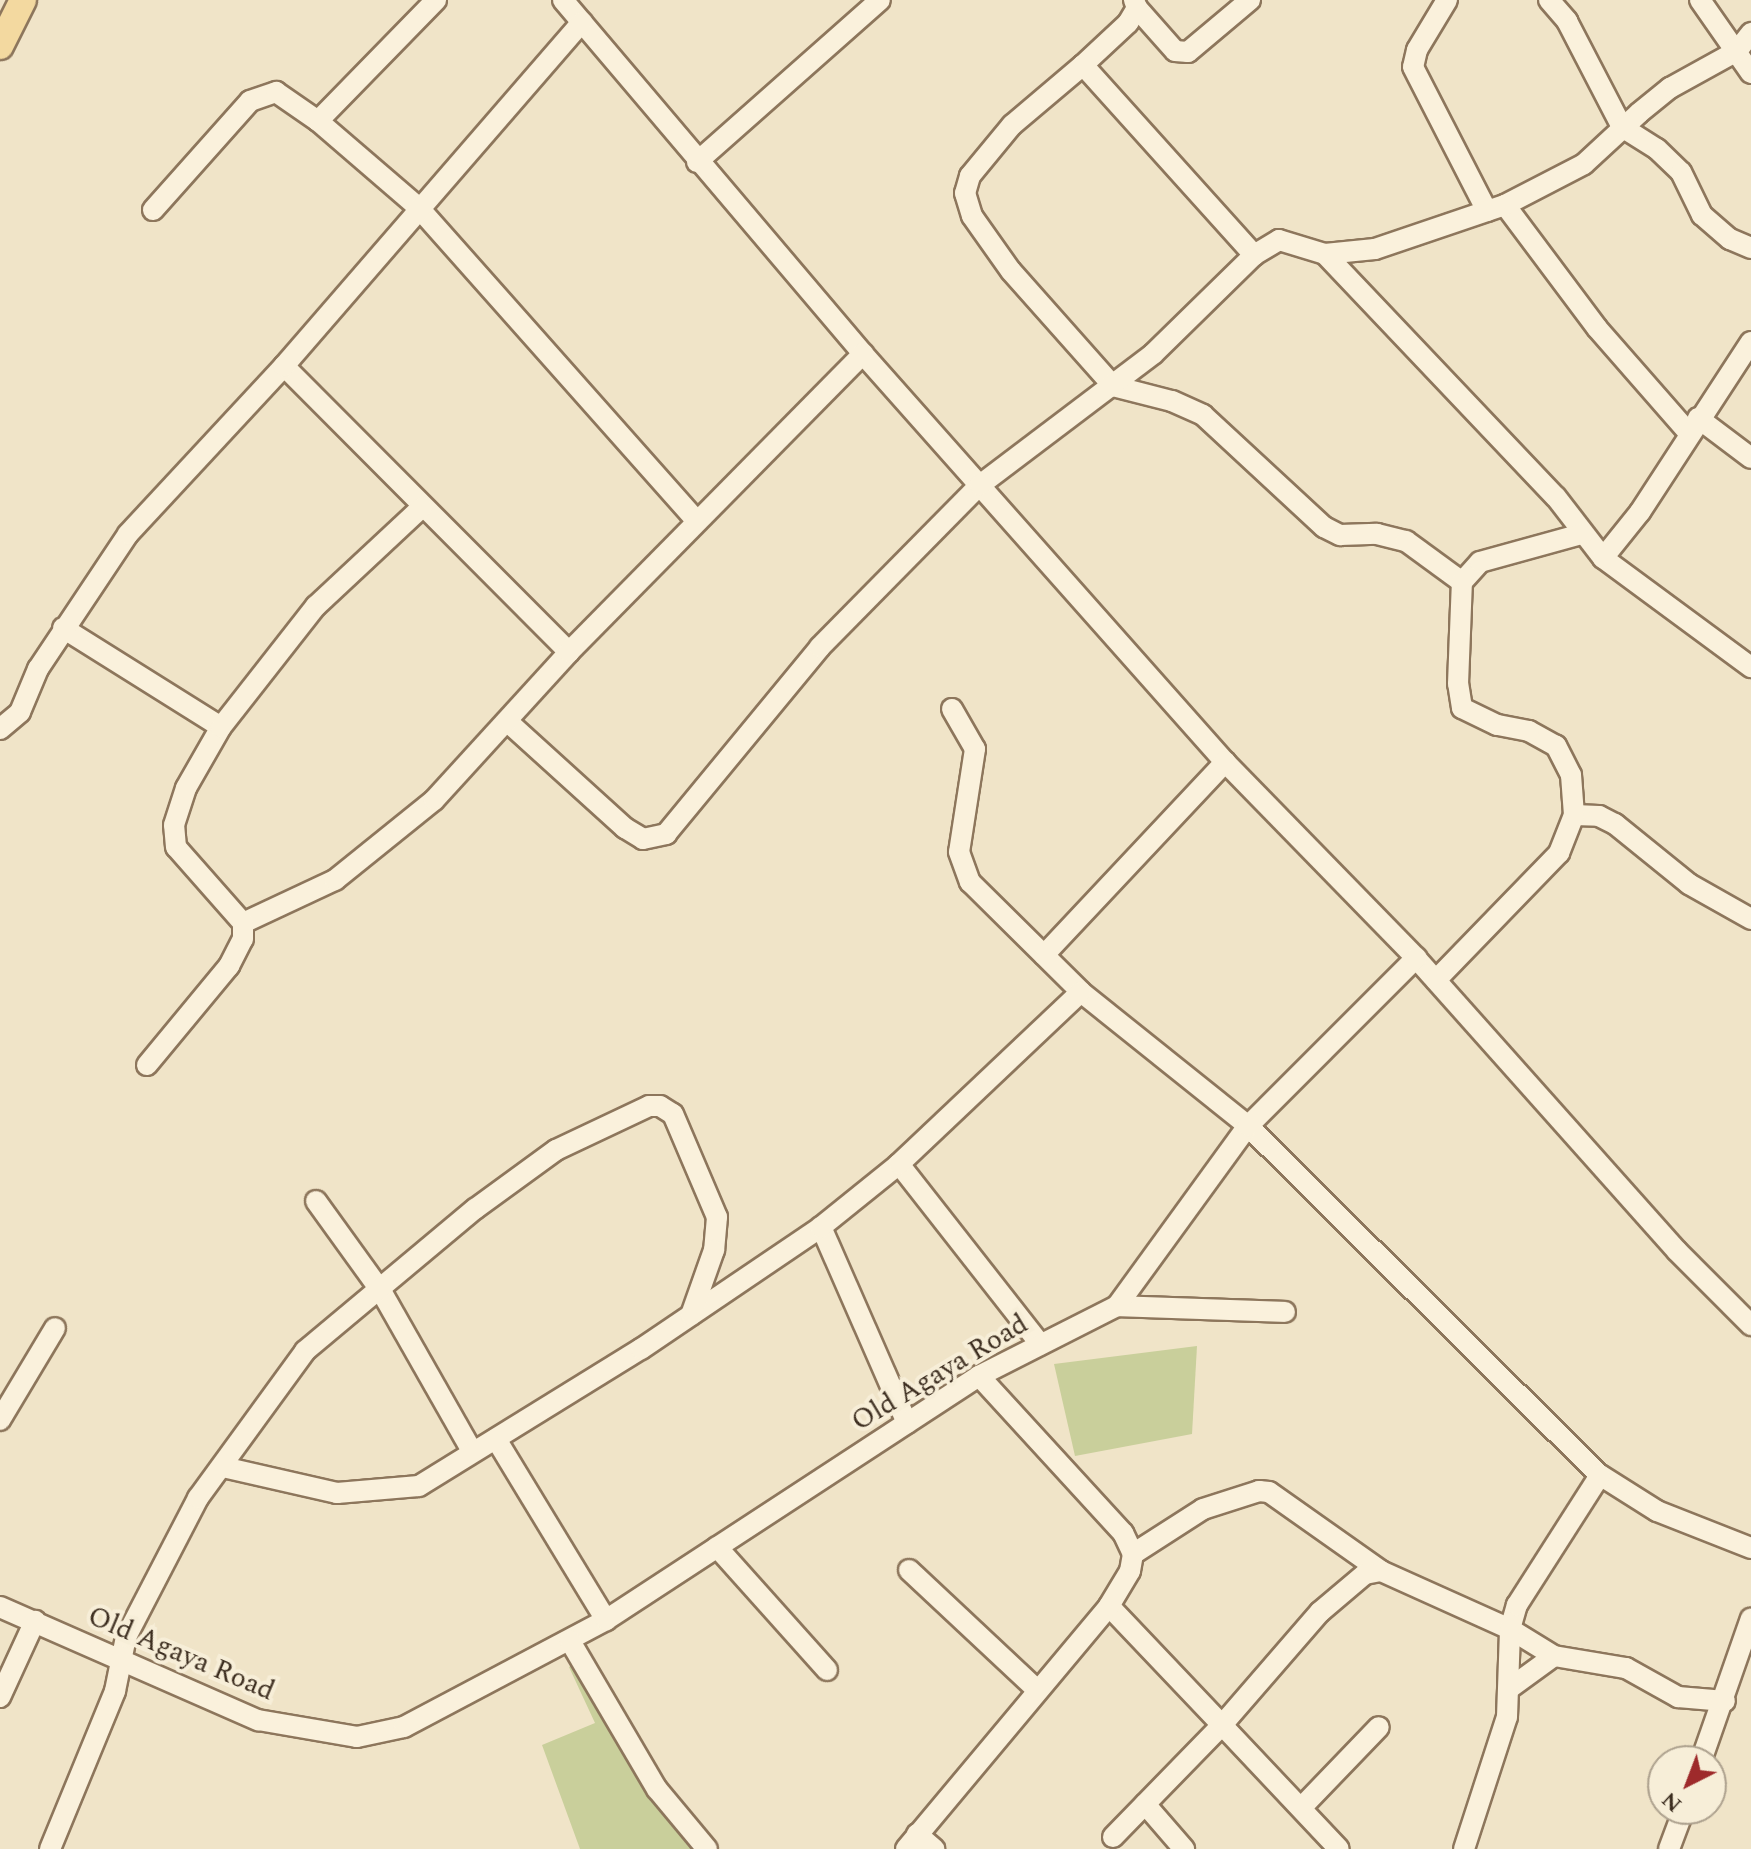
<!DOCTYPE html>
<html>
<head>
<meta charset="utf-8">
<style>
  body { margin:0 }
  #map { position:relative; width:1751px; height:1849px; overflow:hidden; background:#f0e4c8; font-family:Spectral,serif }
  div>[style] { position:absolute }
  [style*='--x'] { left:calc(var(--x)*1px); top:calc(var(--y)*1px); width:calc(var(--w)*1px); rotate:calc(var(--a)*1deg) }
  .green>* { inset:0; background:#c9cf9b }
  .roads { filter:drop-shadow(2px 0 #8d765c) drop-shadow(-2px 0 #8d765c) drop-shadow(0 2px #8d765c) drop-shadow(0 -2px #8d765c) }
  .minor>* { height:20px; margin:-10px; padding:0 10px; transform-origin:10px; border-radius:10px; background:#faf1dc }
  .major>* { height:26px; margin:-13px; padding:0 13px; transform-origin:13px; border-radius:13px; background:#f3d9a0 }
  span { translate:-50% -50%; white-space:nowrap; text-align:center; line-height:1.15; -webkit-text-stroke:8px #f7eed8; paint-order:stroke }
  .street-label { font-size:28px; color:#3d2e20 }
  .north { position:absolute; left:1647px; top:1745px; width:80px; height:80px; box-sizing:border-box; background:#f7eed8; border:2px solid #ada18e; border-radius:50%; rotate:222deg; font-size:22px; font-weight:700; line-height:32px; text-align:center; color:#3d2e20 }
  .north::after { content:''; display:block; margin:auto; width:28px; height:36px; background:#9e2a2b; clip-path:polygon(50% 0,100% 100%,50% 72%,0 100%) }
</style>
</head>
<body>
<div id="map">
  <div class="green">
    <div style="clip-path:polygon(1197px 1346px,1192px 1434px,1075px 1456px,1054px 1364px)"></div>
    <div style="clip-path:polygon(574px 1664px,669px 1820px,692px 1849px,580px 1849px,542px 1745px,595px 1723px,569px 1667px)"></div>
  </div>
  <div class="roads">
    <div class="minor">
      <div style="--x:563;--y:0;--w:464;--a:49.7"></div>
      <div style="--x:863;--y:354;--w:545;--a:48.42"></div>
      <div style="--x:1225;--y:762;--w:274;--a:45.7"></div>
      <div style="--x:1416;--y:958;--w:392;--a:48.3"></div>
      <div style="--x:1677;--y:1251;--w:105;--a:45"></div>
      <div style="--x:1134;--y:0;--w:9;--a:69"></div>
      <div style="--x:1137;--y:8;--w:17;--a:121"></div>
      <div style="--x:1128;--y:23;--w:62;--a:137"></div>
      <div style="--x:1083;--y:65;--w:256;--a:48"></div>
      <div style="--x:1447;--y:0;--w:58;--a:121"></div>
      <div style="--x:1417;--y:50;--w:17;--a:103"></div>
      <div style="--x:1413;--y:67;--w:162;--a:62.8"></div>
      <div style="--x:1549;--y:0;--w:28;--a:49"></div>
      <div style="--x:1567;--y:21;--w:119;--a:62.6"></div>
      <div style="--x:1622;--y:127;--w:41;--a:32.2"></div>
      <div style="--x:1657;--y:149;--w:33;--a:44"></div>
      <div style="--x:1681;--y:172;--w:48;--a:64"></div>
      <div style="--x:1702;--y:215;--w:37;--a:41"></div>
      <div style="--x:1730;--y:239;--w:23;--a:23"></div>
      <div style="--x:1700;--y:0;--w:89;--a:55.1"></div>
      <div style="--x:1137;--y:8;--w:57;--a:48.5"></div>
      <div style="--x:1175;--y:51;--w:13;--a:4"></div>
      <div style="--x:1188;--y:52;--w:81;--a:-40"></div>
      <div style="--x:1083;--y:65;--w:93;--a:139.8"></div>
      <div style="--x:1012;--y:125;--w:66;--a:129.5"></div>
      <div style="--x:970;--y:176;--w:18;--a:106"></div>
      <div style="--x:965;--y:193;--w:24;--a:73"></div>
      <div style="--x:972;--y:216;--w:67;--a:54.7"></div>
      <div style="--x:1011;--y:271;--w:154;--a:48.4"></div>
      <div style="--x:1113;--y:386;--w:61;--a:14.3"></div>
      <div style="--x:1172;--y:401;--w:34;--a:24"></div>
      <div style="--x:1203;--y:415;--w:165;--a:42.8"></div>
      <div style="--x:1324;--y:527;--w:18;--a:27"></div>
      <div style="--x:1340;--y:535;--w:37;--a:-2"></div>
      <div style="--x:1377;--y:534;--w:30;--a:14"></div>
      <div style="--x:1406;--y:541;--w:69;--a:36.2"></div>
      <div style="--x:318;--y:121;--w:132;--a:40.7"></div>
      <div style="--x:418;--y:207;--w:420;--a:48.4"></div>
      <div style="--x:697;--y:162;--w:244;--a:-41.5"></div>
      <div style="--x:1505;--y:205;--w:154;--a:53.2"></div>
      <div style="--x:1597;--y:328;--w:140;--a:48.8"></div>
      <div style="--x:153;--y:210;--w:146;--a:-48.3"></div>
      <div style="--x:250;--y:101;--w:28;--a:-19"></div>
      <div style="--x:276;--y:92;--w:51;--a:34.6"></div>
      <div style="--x:318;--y:121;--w:169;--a:-45.7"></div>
      <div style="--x:1325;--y:254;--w:335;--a:46.5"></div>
      <div style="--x:1556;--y:497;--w:77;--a:52.4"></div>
      <div style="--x:1603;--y:558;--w:184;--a:36.4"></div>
      <div style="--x:284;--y:366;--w:404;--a:45.1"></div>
      <div style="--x:1698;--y:418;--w:66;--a:37"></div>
      <div style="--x:1603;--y:558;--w:59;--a:-51.2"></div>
      <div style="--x:1640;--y:512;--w:203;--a:-56.9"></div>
      <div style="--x:63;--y:628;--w:186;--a:32.1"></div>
      <div style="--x:952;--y:709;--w:46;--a:60.1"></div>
      <div style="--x:975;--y:749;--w:104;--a:98.8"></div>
      <div style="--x:959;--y:852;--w:32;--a:70"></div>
      <div style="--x:970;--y:882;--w:156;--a:44.7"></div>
      <div style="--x:1081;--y:992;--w:214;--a:38.7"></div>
      <div style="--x:1248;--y:1126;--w:496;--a:44.8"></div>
      <div style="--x:1600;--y:1475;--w:67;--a:32.3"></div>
      <div style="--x:1657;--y:1511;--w:101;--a:21.5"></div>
      <div style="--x:508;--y:722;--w:158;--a:42.2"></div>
      <div style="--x:625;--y:828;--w:21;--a:31"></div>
      <div style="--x:643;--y:839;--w:24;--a:-12"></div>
      <div style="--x:666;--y:834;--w:242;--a:-50.5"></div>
      <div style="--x:820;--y:647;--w:228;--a:-45.4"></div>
      <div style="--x:980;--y:485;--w:217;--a:-37.1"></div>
      <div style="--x:1153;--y:354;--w:141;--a:-44.4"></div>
      <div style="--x:1254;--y:255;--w:29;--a:-31"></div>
      <div style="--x:1279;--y:240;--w:48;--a:16.9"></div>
      <div style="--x:1325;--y:254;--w:50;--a:-5.7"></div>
      <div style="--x:1375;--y:249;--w:137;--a:-18.7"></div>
      <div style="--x:1505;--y:205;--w:89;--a:-27.4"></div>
      <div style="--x:1584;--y:164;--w:75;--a:-42.8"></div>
      <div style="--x:1639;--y:113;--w:40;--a:-39"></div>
      <div style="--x:1670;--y:88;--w:77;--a:-28.9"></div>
      <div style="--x:1737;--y:51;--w:23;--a:-52"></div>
      <div style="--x:0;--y:729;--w:26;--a:-40"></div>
      <div style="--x:20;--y:712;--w:47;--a:-67.3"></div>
      <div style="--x:38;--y:669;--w:162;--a:-56.3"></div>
      <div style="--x:128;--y:534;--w:229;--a:-47.1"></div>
      <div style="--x:284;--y:366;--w:455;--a:-49.1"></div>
      <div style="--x:1574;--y:815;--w:25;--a:2"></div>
      <div style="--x:1599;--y:816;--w:18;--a:27"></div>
      <div style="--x:1615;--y:824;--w:95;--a:39"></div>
      <div style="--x:1689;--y:884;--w:71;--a:29.4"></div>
      <div style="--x:243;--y:923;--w:102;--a:-25.1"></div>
      <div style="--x:335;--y:880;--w:127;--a:-38.9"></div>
      <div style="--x:434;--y:800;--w:200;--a:-47.6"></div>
      <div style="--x:569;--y:652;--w:419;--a:-45.4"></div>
      <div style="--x:1044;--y:955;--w:265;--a:-46.8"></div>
      <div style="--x:1436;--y:980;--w:177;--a:-45.9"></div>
      <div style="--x:1559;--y:853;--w:41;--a:-68.5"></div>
      <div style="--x:1574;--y:815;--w:40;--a:-94.3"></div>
      <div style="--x:1571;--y:775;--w:33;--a:-117"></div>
      <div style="--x:1556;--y:746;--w:31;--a:-151"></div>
      <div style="--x:1529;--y:731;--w:33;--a:-169"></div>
      <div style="--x:1497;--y:725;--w:39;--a:-154"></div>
      <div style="--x:1462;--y:708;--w:24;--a:-99"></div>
      <div style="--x:1458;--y:684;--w:102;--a:-87.8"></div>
      <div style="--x:1462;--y:582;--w:27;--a:-48"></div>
      <div style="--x:1480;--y:562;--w:106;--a:-15.4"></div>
      <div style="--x:147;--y:1065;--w:129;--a:-50.4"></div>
      <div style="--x:229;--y:966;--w:30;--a:-63"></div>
      <div style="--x:243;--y:939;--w:16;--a:-90"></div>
      <div style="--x:243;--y:923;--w:101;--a:-131.4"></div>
      <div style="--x:176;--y:847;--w:22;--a:-95"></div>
      <div style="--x:174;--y:825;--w:39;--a:-72"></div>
      <div style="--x:186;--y:788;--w:70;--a:-60.2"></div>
      <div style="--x:221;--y:727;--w:154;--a:-51.9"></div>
      <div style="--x:316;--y:606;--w:145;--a:-43"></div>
      <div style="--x:899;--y:1164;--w:229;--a:51.9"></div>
      <div style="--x:316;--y:1201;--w:111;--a:54.2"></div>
      <div style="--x:381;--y:1291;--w:184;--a:60.4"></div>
      <div style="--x:821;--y:1227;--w:214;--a:66.3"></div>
      <div style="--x:1117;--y:1306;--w:168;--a:2"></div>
      <div style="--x:0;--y:1420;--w:107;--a:-59.1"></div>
      <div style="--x:496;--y:1439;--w:212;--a:58.7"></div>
      <div style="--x:223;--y:1467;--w:117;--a:12.8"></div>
      <div style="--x:337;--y:1493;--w:82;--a:-4.9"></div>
      <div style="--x:419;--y:1486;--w:261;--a:-31.7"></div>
      <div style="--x:641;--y:1349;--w:217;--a:-34.1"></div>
      <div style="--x:821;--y:1227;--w:100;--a:-38.9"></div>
      <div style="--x:899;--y:1164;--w:250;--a:-43.4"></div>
      <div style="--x:717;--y:1547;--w:165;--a:48.2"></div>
      <div style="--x:1133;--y:1554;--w:83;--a:-32.7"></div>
      <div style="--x:1203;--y:1509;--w:59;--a:-17.8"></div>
      <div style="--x:1259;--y:1491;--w:10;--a:6"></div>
      <div style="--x:1269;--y:1492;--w:137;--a:35.2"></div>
      <div style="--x:909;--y:1570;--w:174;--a:43.1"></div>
      <div style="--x:1109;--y:1606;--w:164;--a:46.5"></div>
      <div style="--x:1222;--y:1725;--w:150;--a:-49.1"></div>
      <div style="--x:1320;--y:1612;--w:59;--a:-40.2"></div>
      <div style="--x:1365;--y:1574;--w:16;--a:-11"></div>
      <div style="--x:1381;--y:1571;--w:141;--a:24.2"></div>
      <div style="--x:1510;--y:1629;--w:52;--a:31.5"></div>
      <div style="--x:1554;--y:1656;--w:73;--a:9.5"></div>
      <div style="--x:1626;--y:1668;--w:60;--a:29.1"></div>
      <div style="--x:1678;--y:1697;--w:47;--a:4.9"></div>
      <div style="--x:0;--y:1607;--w:282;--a:23.7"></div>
      <div style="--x:258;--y:1720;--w:100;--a:9.7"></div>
      <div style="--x:357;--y:1737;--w:48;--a:-12"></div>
      <div style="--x:404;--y:1727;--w:229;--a:-27.9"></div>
      <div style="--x:606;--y:1620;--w:446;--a:-33.2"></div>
      <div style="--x:979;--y:1376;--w:155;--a:-26.9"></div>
      <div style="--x:1117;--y:1306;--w:223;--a:-54"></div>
      <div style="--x:1248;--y:1126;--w:238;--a:-45"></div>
      <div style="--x:570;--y:1641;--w:172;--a:59.6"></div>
      <div style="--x:657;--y:1789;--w:78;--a:50.2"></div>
      <div style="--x:1510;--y:1688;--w:54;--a:-36"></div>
      <div style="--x:0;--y:1697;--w:84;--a:-65.3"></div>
      <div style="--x:1701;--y:1761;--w:151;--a:-70.7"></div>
      <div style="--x:1145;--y:1804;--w:60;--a:49.1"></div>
      <div style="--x:1301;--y:1808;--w:112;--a:-46.1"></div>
      <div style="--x:917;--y:1834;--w:23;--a:41"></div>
      <div style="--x:1113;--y:1837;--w:156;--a:-45.8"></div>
      <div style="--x:1222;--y:1725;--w:170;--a:46.7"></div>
      <div style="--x:50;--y:1849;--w:171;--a:-67.6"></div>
      <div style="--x:115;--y:1691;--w:55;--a:-78.5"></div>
      <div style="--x:126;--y:1637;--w:157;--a:-62.6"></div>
      <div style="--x:198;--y:1498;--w:182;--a:-53.9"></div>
      <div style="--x:305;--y:1351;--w:222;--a:-39.9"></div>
      <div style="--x:475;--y:1209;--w:100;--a:-36.1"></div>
      <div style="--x:556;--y:1150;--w:103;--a:-25.3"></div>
      <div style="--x:649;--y:1106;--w:11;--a:0"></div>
      <div style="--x:660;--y:1106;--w:15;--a:32"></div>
      <div style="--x:673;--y:1114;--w:112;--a:66.9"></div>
      <div style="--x:717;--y:1217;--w:33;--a:95"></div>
      <div style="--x:714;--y:1250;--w:69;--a:109.5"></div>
      <div style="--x:906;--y:1849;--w:317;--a:-50.1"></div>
      <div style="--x:1109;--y:1606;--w:41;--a:-59"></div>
      <div style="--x:1130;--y:1571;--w:17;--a:-80"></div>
      <div style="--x:1133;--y:1554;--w:23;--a:-115"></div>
      <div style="--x:1123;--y:1533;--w:213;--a:-132.5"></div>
      <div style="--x:1464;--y:1849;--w:139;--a:-72"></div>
      <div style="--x:1507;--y:1717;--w:88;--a:-88"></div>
      <div style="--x:1510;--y:1629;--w:25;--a:-74"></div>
      <div style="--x:1517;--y:1605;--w:154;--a:-57.4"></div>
      <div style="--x:1669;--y:1849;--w:43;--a:-69.4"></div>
    </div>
    <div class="major">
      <div style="--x:0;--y:46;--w:51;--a:-63.4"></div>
    </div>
  </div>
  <div class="street-label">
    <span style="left:940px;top:1373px;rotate:-31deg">Old Agaya Road</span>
    <span style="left:181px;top:1654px;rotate:23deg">Old Agaya Road</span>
  </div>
  <div class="north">N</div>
</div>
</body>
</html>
